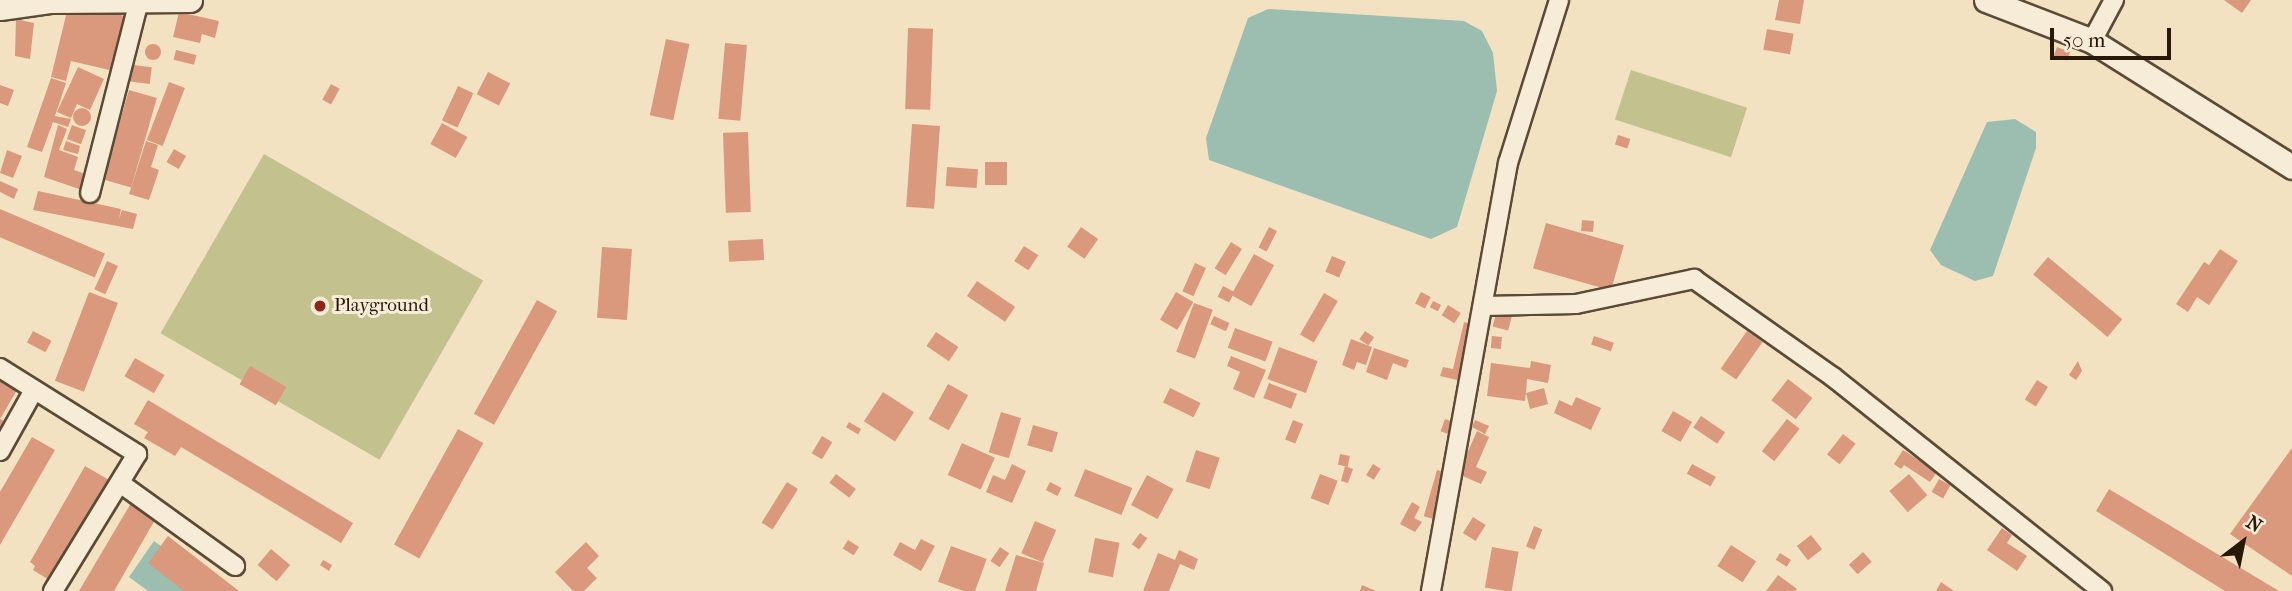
<!DOCTYPE html>
<html>
<head>
<meta charset="utf-8">
<style>
  body { margin:0 }
  #map { position:relative; width:2292px; height:591px; overflow:hidden; background:#f3e2c2; font-family:"IM FELL French Canon",serif }
  div>[style] { position:absolute }
  [style*='--x'] { left:calc(var(--x)*1px); top:calc(var(--y)*1px); width:calc(var(--w)*1px); rotate:calc(var(--a)*1deg) }
  .green>* { inset:0; background:#c3c18e; transform-origin:0 0 }
  .water>* { inset:0; background:#9bbeb1 }
  .building>* { inset:0; background:#da987c; transform-origin:0 0 }
  .round { border-radius:50% }
  .roads { filter:drop-shadow(2px 0 #5b4b36) drop-shadow(-2px 0 #5b4b36) drop-shadow(0 2px #5b4b36) drop-shadow(0 -2px #5b4b36) }
  .minor>* { height:18px; margin:-9px; padding:0 9px; transform-origin:9px; border-radius:9px; background:#f7ecd7 }
  .tertiary>* { height:23px; margin:-11.5px; padding:0 11.5px; transform-origin:11.5px; border-radius:11.5px; background:#f7ecd7 }
  .dots>* { width:19px; height:19px; translate:-50% -50%; box-sizing:border-box; border:4px solid #f7ecd7; border-radius:50% }
  span { translate:-50% -50%; white-space:nowrap; text-align:center; line-height:1.15; -webkit-text-stroke:6px #f7ecd7; paint-order:stroke }
  .poi-label { font-size:19px; color:#281907 }
  .left { translate:0 -50%; text-align:left }
  .north { position:absolute; left:2208px; top:507px; width:70px; height:70px; -webkit-text-stroke:5px #f7ecd7; paint-order:stroke; rotate:32deg; font-size:19px; font-weight:700; line-height:28px; text-align:center; color:#281907 }
  .north::after { content:''; display:block; margin:auto; width:24px; height:32px; background:#281907; clip-path:polygon(50% 0,100% 100%,50% 72%,0 100%) }
  .scale { position:absolute; left:2050px; top:28px; width:121px; height:32px; box-sizing:border-box; border:4px solid #281907; border-top:0; padding-left:9px; font-size:21px; line-height:24px; white-space:nowrap; color:#281907; -webkit-text-stroke:5px #f7ecd7; paint-order:stroke }
</style>
</head>
<body>
<div id="map">
  <div class="green">
    <div style="left:1631px;top:70px;width:122px;height:52px;rotate:18deg"></div>
    <div style="left:264px;top:154px;width:253px;height:207px;rotate:30deg"></div>
  </div>
  <div class="water">
    <div style="clip-path:polygon(1268px 9px,1464px 21px,1482px 31px,1493px 53px,1497px 91px,1457px 227px,1431px 239px,1209px 160px,1206px 138px,1248px 18px)"></div>
    <div style="clip-path:polygon(2015px 119px,2036px 132px,2036px 148px,1993px 276px,1975px 281px,1941px 265px,1930px 250px,1987px 122px)"></div>
    <div style="clip-path:polygon(154px 541px,224px 591px,148px 591px,129px 577px)"></div>
  </div>
  <div class="building">
    <div style="clip-path:polygon(1779px 0,1804px 0,1800px 24px,1775px 20px)"></div>
    <div style="clip-path:polygon(2224px 0,2251px 0,2242px 13px)"></div>
    <div style="clip-path:polygon(69px 3px,129px 17px,118px 72px,71px 61px,66px 81px,51px 77px)"></div>
    <div style="clip-path:polygon(179px 12px,219px 21px,215px 38px,202px 34px,200px 43px,173px 37px)"></div>
    <div style="clip-path:polygon(16px 19px,34px 23px,30px 59px,15px 56px)"></div>
    <div style="left:908px;top:28px;width:25px;height:81px;rotate:2deg"></div>
    <div style="left:1767px;top:29px;width:27px;height:21px;rotate:10deg"></div>
    <div style="left:666px;top:39px;width:24px;height:78px;rotate:12deg"></div>
    <div style="left:725px;top:43px;width:22px;height:76px;rotate:5deg"></div>
    <div class="round" style="left:145px;top:44px;width:16px;height:16px"></div>
    <div style="left:2057px;top:47px;width:14px;height:9px;rotate:21deg"></div>
    <div style="left:176px;top:50px;width:21px;height:10px;rotate:14deg"></div>
    <div style="left:126px;top:64px;width:26px;height:17px;rotate:7deg"></div>
    <div style="clip-path:polygon(78px 67px,104px 79px,90px 110px,77px 104px,71px 118px,57px 112px)"></div>
    <div style="left:488px;top:72px;width:25px;height:25px;rotate:27deg"></div>
    <div style="clip-path:polygon(51px 78px,66px 83px,55px 116px,71px 119px,68px 127px,53px 122px,42px 152px,27px 147px)"></div>
    <div style="left:169px;top:82px;width:17px;height:62px;rotate:21deg"></div>
    <div style="left:331px;top:84px;width:10px;height:18px;rotate:29deg"></div>
    <div style="clip-path:polygon(0 85px,14px 90px,8px 106px,0 103px)"></div>
    <div style="left:458px;top:86px;width:17px;height:38px;rotate:25deg"></div>
    <div style="left:129px;top:90px;width:29px;height:93px;rotate:16deg"></div>
    <div class="round" style="left:73px;top:108px;width:18px;height:18px"></div>
    <div style="left:442px;top:123px;width:29px;height:24px;rotate:29deg"></div>
    <div style="left:912px;top:124px;width:28px;height:83px;rotate:4deg"></div>
    <div style="clip-path:polygon(58px 125px,67px 129px,59px 150px,78px 157px,74px 170px,91px 176px,85px 191px,44px 177px)"></div>
    <div style="left:72px;top:125px;width:15px;height:15px;rotate:20deg"></div>
    <div style="left:748px;top:132px;width:80px;height:25px;rotate:88deg"></div>
    <div style="left:1618px;top:135px;width:13px;height:10px;rotate:18deg"></div>
    <div style="clip-path:polygon(66px 141px,80px 146px,78px 154px,63px 150px)"></div>
    <div style="clip-path:polygon(146px 141px,158px 145px,151px 167px,159px 170px,149px 200px,129px 194px)"></div>
    <div style="left:174px;top:149px;width:14px;height:15px;rotate:30deg"></div>
    <div style="clip-path:polygon(7px 150px,22px 156px,13px 178px,0 173px)"></div>
    <div style="left:985px;top:162px;width:22px;height:23px"></div>
    <div style="left:947px;top:167px;width:31px;height:19px;rotate:4deg"></div>
    <div style="clip-path:polygon(0 181px,18px 189px,14px 199px,0 192px)"></div>
    <div style="clip-path:polygon(38px 191px,121px 209px,119px 219px,122px 210px,137px 214px,133px 229px,33px 210px)"></div>
    <div style="left:0;top:209px;width:114px;height:26px;rotate:23deg"></div>
    <div style="left:1582px;top:220px;width:12px;height:11px;rotate:5deg"></div>
    <div style="left:1546px;top:223px;width:81px;height:47px;rotate:16deg"></div>
    <div style="left:1081px;top:227px;width:21px;height:24px;rotate:35deg"></div>
    <div style="left:1269px;top:227px;width:9px;height:23px;rotate:27deg"></div>
    <div style="left:763px;top:239px;width:21px;height:35px;rotate:87deg"></div>
    <div style="left:1231px;top:242px;width:13px;height:31px;rotate:32deg"></div>
    <div style="left:1024px;top:246px;width:17px;height:18px;rotate:33deg"></div>
    <div style="left:602px;top:247px;width:30px;height:71px;rotate:4deg"></div>
    <div style="clip-path:polygon(2220px 249px,2238px 261px,2209px 305px,2197px 297px,2188px 312px,2176px 304px,2204px 262px,2209px 265px)"></div>
    <div style="left:1254px;top:254px;width:23px;height:47px;rotate:29deg"></div>
    <div style="left:1332px;top:256px;width:15px;height:17px;rotate:23deg"></div>
    <div style="left:2048px;top:257px;width:97px;height:23px;rotate:40deg"></div>
    <div style="left:107px;top:261px;width:12px;height:31px;rotate:24deg"></div>
    <div style="left:1195px;top:263px;width:12px;height:31px;rotate:24deg"></div>
    <div style="left:977px;top:281px;width:46px;height:18px;rotate:34deg"></div>
    <div style="left:1223px;top:286px;width:13px;height:12px;rotate:27deg"></div>
    <div style="left:89px;top:292px;width:31px;height:95px;rotate:21deg"></div>
    <div style="left:1176px;top:292px;width:20px;height:32px;rotate:30deg"></div>
    <div style="left:1421px;top:292px;width:11px;height:13px;rotate:27deg"></div>
    <div style="left:1324px;top:293px;width:16px;height:48px;rotate:30deg"></div>
    <div style="left:537px;top:300px;width:23px;height:130px;rotate:29deg"></div>
    <div style="left:1433px;top:301px;width:9px;height:7px;rotate:27deg"></div>
    <div style="left:1194px;top:303px;width:20px;height:52px;rotate:20deg"></div>
    <div style="left:1448px;top:305px;width:15px;height:12px;rotate:32deg"></div>
    <div style="left:1497px;top:310px;width:16px;height:17px;rotate:15deg"></div>
    <div style="left:1214px;top:316px;width:17px;height:9px;rotate:24deg"></div>
    <div style="clip-path:polygon(1464px 322px,1479px 326px,1466px 382px,1440px 376px,1443px 367px,1453px 369px)"></div>
    <div style="left:1235px;top:328px;width:40px;height:21px;rotate:20deg"></div>
    <div style="left:33px;top:331px;width:21px;height:13px;rotate:28deg"></div>
    <div style="left:1365px;top:331px;width:11px;height:10px;rotate:34deg"></div>
    <div style="left:1747px;top:331px;width:19px;height:46px;rotate:35deg"></div>
    <div style="left:936px;top:332px;width:27px;height:17px;rotate:34deg"></div>
    <div style="left:1492px;top:336px;width:10px;height:12px;rotate:6deg"></div>
    <div style="left:1594px;top:336px;width:21px;height:9px;rotate:19deg"></div>
    <div style="clip-path:polygon(1351px 339px,1372px 347px,1366px 365px,1357px 362px,1354px 370px,1342px 365px)"></div>
    <div style="left:1279px;top:347px;width:41px;height:34px;rotate:20deg"></div>
    <div style="clip-path:polygon(1374px 348px,1409px 360px,1406px 368px,1393px 363px,1387px 380px,1366px 372px)"></div>
    <div style="clip-path:polygon(1231px 356px,1266px 370px,1254px 398px,1233px 389px,1240px 372px,1227px 366px)"></div>
    <div style="left:135px;top:358px;width:34px;height:21px;rotate:30deg"></div>
    <div style="clip-path:polygon(1531px 361px,1551px 365px,1548px 383px,1527px 379px,1526px 393px,1544px 388px,1548px 404px,1530px 409px,1526px 393px,1525px 401px,1487px 396px,1491px 363px,1530px 368px)"></div>
    <div style="clip-path:polygon(2078px 361px,2082px 371px,2076px 380px,2069px 375px)"></div>
    <div style="left:250px;top:366px;width:42px;height:21px;rotate:30deg"></div>
    <div style="left:1788px;top:379px;width:31px;height:27px;rotate:38deg"></div>
    <div style="clip-path:polygon(0 380px,17px 390px,0 419px,6px 422px,0 432px)"></div>
    <div style="left:2037px;top:380px;width:13px;height:23px;rotate:32deg"></div>
    <div style="left:1269px;top:383px;width:30px;height:16px;rotate:21deg"></div>
    <div style="left:948px;top:384px;width:23px;height:40px;rotate:29deg"></div>
    <div style="left:1170px;top:388px;width:34px;height:16px;rotate:26deg"></div>
    <div style="left:883px;top:392px;width:37px;height:35px;rotate:33deg"></div>
    <div style="clip-path:polygon(1576px 397px,1601px 408px,1591px 430px,1554px 413px,1559px 400px,1572px 406px)"></div>
    <div style="clip-path:polygon(148px 400px,353px 523px,341px 543px,181px 447px,175px 456px,144px 438px,148px 432px,134px 424px)"></div>
    <div style="left:1673px;top:411px;width:22px;height:23px;rotate:30deg"></div>
    <div style="left:1001px;top:412px;width:21px;height:42px;rotate:17deg"></div>
    <div style="left:1701px;top:416px;width:29px;height:14px;rotate:34deg"></div>
    <div style="left:1445px;top:419px;width:15px;height:13px;rotate:20deg"></div>
    <div style="left:1787px;top:419px;width:16px;height:41px;rotate:38deg"></div>
    <div style="left:1293px;top:420px;width:11px;height:21px;rotate:22deg"></div>
    <div style="clip-path:polygon(1475px 420px,1489px 426px,1485px 434px,1472px 427px)"></div>
    <div style="left:849px;top:422px;width:14px;height:6px;rotate:30deg"></div>
    <div style="left:1033px;top:425px;width:26px;height:21px;rotate:16deg"></div>
    <div style="left:458px;top:429px;width:29px;height:132px;rotate:29deg"></div>
    <div style="clip-path:polygon(1477px 431px,1489px 437px,1476px 467px,1487px 472px,1481px 484px,1458px 474px)"></div>
    <div style="left:1843px;top:434px;width:16px;height:26px;rotate:38deg"></div>
    <div style="left:822px;top:436px;width:12px;height:20px;rotate:31deg"></div>
    <div style="clip-path:polygon(32px 437px,55px 450px,0 545px,0 492px)"></div>
    <div style="left:962px;top:443px;width:36px;height:35px;rotate:24deg"></div>
    <div style="clip-path:polygon(2292px 448px,2292px 576px,2230px 534px)"></div>
    <div style="left:1196px;top:450px;width:25px;height:33px;rotate:18deg"></div>
    <div style="clip-path:polygon(1903px 450px,1937px 472px,1930px 482px,1904px 465px,1901px 469px,1894px 464px)"></div>
    <div style="left:1340px;top:454px;width:10px;height:11px;rotate:11deg"></div>
    <div style="clip-path:polygon(1012px 464px,1026px 471px,1012px 503px,986px 492px,993px 475px,1005px 480px)"></div>
    <div style="left:1373px;top:464px;width:9px;height:13px;rotate:32deg"></div>
    <div style="left:1692px;top:464px;width:27px;height:11px;rotate:28deg"></div>
    <div style="clip-path:polygon(85px 466px,109px 480px,51px 581px,33px 570px,35px 566px,30px 562px)"></div>
    <div style="clip-path:polygon(1345px 466px,1353px 469px,1348px 483px,1341px 481px)"></div>
    <div style="left:1085px;top:469px;width:51px;height:29px;rotate:22deg"></div>
    <div style="left:1437px;top:470px;width:15px;height:48px;rotate:16deg"></div>
    <div style="left:836px;top:474px;width:25px;height:11px;rotate:37deg"></div>
    <div style="left:1320px;top:474px;width:19px;height:26px;rotate:21deg"></div>
    <div style="left:1909px;top:474px;width:28px;height:26px;rotate:49deg"></div>
    <div style="left:1147px;top:475px;width:30px;height:34px;rotate:28deg"></div>
    <div style="left:1939px;top:479px;width:13px;height:15px;rotate:29deg"></div>
    <div style="left:787px;top:482px;width:13px;height:48px;rotate:32deg"></div>
    <div style="left:1050px;top:482px;width:13px;height:9px;rotate:27deg"></div>
    <div style="clip-path:polygon(2109px 489px,2279px 591px,2225px 591px,2096px 511px)"></div>
    <div style="clip-path:polygon(134px 498px,159px 513px,114px 591px,79px 591px)"></div>
    <div style="clip-path:polygon(1412px 502px,1420px 507px,1414px 518px,1422px 522px,1415px 532px,1400px 524px)"></div>
    <div style="left:1473px;top:517px;width:15px;height:19px;rotate:32deg"></div>
    <div style="left:1035px;top:521px;width:23px;height:35px;rotate:23deg"></div>
    <div style="left:1534px;top:526px;width:9px;height:22px;rotate:21deg"></div>
    <div style="clip-path:polygon(2002px 528px,2012px 535px,2007px 543px,2027px 556px,2017px 571px,1987px 550px)"></div>
    <div style="left:1140px;top:533px;width:9px;height:14px;rotate:36deg"></div>
    <div style="left:1811px;top:535px;width:18px;height:18px;rotate:52deg"></div>
    <div style="clip-path:polygon(168px 536px,239px 591px,184px 591px,148px 563px)"></div>
    <div style="left:1095px;top:538px;width:25px;height:35px;rotate:11deg"></div>
    <div style="clip-path:polygon(921px 539px,935px 546px,921px 571px,893px 555px,900px 542px,915px 550px)"></div>
    <div style="left:848px;top:540px;width:13px;height:10px;rotate:32deg"></div>
    <div style="clip-path:polygon(586px 542px,599px 556px,587px 568px,597px 578px,584px 591px,573px 591px,555px 572px)"></div>
    <div style="left:1731px;top:545px;width:30px;height:25px;rotate:33deg"></div>
    <div style="left:951px;top:546px;width:38px;height:38px;rotate:20deg"></div>
    <div style="left:1000px;top:547px;width:11px;height:17px;rotate:34deg"></div>
    <div style="left:1492px;top:547px;width:27px;height:41px;rotate:10deg"></div>
    <div style="left:271px;top:549px;width:25px;height:21px;rotate:40deg"></div>
    <div style="clip-path:polygon(1179px 550px,1198px 559px,1194px 570px,1180px 564px,1169px 591px,1143px 591px,1158px 553px,1175px 560px)"></div>
    <div style="left:1863px;top:552px;width:13px;height:19px;rotate:48deg"></div>
    <div style="left:1780px;top:553px;width:13px;height:8px;rotate:32deg"></div>
    <div style="clip-path:polygon(1016px 555px,1044px 563px,1036px 591px,1005px 591px)"></div>
    <div style="clip-path:polygon(323px 560px,332px 565px,329px 571px,320px 565px)"></div>
    <div style="clip-path:polygon(1778px 575px,1797px 589px,1795px 591px,1766px 591px)"></div>
    <div style="clip-path:polygon(1941px 582px,1954px 591px,1936px 591px)"></div>
    <div style="clip-path:polygon(1362px 585px,1376px 591px,1360px 591px)"></div>
  </div>
  <div class="roads">
    <div class="minor">
      <div style="--x:2092;--y:41;--w:47;--a:-61.8"></div>
      <div style="--x:90;--y:193;--w:198;--a:-75.7"></div>
      <div style="--x:1484;--y:306;--w:92;--a:-1.2"></div>
      <div style="--x:1576;--y:304;--w:121;--a:-12"></div>
      <div style="--x:1694;--y:279;--w:170;--a:35.2"></div>
      <div style="--x:1833;--y:377;--w:344;--a:38.5"></div>
      <div style="--x:0;--y:368;--w:162;--a:32.1"></div>
      <div style="--x:137;--y:454;--w:161;--a:121.5"></div>
      <div style="--x:0;--y:451;--w:70;--a:-60.9"></div>
      <div style="--x:120;--y:483;--w:142;--a:35.8"></div>
      <div style="--x:1431;--y:591;--w:435;--a:-79.8"></div>
      <div style="--x:1508;--y:163;--w:171;--a:-72.6"></div>
    </div>
    <div class="tertiary">
      <div style="--x:1986;--y:0;--w:114;--a:21.1"></div>
      <div style="--x:2092;--y:41;--w:236;--a:32.2"></div>
      <div style="--x:0;--y:8;--w:50;--a:-8"></div>
      <div style="--x:50;--y:1;--w:140;--a:-0.4"></div>
    </div>
  </div>
  <div class="dots">
    <div style="left:320px;top:306px;background:#8f2418"></div>
  </div>
  <div class="poi-label">
    <span class="left" style="left:334px;top:306px">Playground</span>
  </div>
  <div class="north">N</div>
  <div class="scale">50 m</div>
</div>
</body>
</html>
